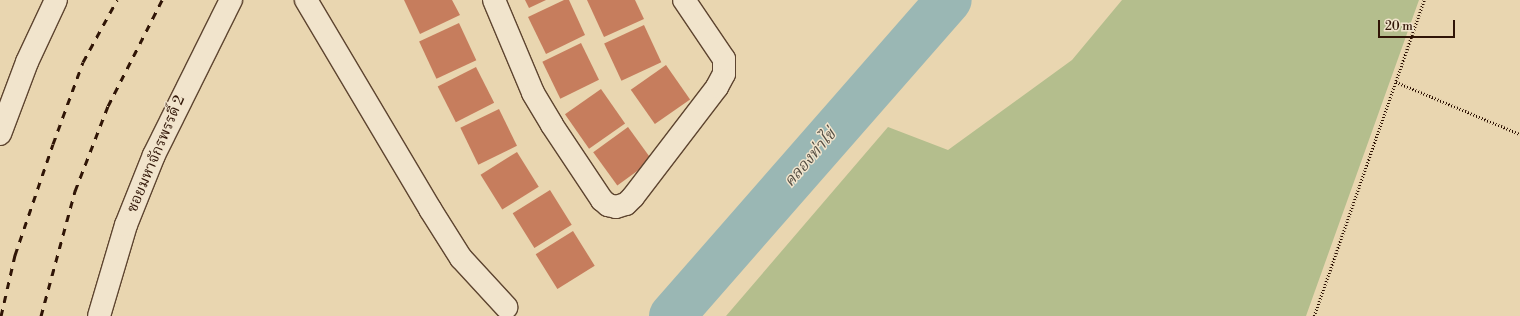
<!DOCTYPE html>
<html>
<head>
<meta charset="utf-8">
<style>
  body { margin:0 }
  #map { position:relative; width:1520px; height:316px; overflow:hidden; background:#e9d6b0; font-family:"Libre Bodoni","Noto Serif Thai",serif }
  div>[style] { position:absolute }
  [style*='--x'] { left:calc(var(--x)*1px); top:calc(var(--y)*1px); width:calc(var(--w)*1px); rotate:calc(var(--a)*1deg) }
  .green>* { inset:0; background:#b4be8d }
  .river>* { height:46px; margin:-23px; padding:0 23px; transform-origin:23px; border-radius:23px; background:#9ab7b4 }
  .building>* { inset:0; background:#c67d5d; transform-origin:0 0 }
  .path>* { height:2.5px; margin-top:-1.25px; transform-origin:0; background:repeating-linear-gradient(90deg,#301506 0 1px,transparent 0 3px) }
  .roads { filter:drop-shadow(1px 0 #5e4530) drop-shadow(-1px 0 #5e4530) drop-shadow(0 1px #5e4530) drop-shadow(0 -1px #5e4530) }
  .minor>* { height:22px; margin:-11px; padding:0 11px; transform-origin:11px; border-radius:11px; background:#f1e4cc }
  .rail>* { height:3px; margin-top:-1.5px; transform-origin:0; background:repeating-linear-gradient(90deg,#301506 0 7px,transparent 0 14px) }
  span { translate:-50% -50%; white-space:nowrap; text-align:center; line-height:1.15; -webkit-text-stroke:3px #f1e4cc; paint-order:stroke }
  .street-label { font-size:15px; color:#301506 }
  .water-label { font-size:16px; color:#554e43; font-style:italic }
  .scale { position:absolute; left:1378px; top:20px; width:77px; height:18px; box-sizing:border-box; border:2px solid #301506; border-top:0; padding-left:5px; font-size:12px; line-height:14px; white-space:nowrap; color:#301506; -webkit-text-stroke:3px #f1e4cc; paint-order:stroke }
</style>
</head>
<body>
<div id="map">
  <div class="green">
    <div style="clip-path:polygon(1122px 0,1419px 0,1306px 316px,726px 316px,888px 127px,948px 150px,1072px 60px)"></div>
  </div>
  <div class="river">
    <div style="--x:672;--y:316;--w:420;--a:-48.8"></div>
  </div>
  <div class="building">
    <div style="clip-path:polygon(404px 0,452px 0,460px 15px,420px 34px)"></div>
    <div style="clip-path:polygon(525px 0,546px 0,529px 8px)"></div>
    <div style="clip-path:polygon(564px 0,569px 0,585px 35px,546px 54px,528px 17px)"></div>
    <div style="clip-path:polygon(587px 0,635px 0,644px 19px,604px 37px)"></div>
    <div style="left:459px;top:23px;width:41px;height:44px;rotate:65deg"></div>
    <div style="left:644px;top:25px;width:41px;height:44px;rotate:65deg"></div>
    <div style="left:581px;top:43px;width:41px;height:43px;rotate:64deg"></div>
    <div style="left:666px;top:65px;width:42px;height:43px;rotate:55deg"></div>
    <div style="left:476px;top:67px;width:40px;height:43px;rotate:63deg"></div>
    <div style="left:601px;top:89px;width:42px;height:44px;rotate:55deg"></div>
    <div style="left:499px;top:109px;width:41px;height:43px;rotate:64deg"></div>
    <div style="left:628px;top:127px;width:41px;height:43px;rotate:54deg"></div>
    <div style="left:517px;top:152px;width:41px;height:43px;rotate:58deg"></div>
    <div style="left:550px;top:190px;width:41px;height:44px;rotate:58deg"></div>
    <div style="left:573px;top:231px;width:41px;height:44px;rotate:58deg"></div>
  </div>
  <div class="path">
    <div style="--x:1396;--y:82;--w:134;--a:22.8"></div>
    <div style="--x:1314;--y:316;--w:335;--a:-70.8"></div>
  </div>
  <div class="roads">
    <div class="minor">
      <div style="--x:306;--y:0;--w:243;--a:59.3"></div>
      <div style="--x:430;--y:209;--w:58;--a:57.7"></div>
      <div style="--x:461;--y:258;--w:67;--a:47.4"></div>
      <div style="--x:494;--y:0;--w:101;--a:67.2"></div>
      <div style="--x:533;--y:93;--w:37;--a:59"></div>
      <div style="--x:552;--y:125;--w:90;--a:56.3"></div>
      <div style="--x:602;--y:200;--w:8;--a:40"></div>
      <div style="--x:608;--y:205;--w:8;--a:14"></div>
      <div style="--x:616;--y:207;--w:10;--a:-17"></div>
      <div style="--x:626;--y:204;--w:10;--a:-45"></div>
      <div style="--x:633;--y:197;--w:138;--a:-52.6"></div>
      <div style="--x:717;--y:87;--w:15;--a:-62"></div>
      <div style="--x:724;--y:74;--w:15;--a:-90"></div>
      <div style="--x:724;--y:59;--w:71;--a:-124.1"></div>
      <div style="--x:0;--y:134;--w:77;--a:-69.4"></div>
      <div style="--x:27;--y:62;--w:68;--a:-64.9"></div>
      <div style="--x:99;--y:316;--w:95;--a:-73.5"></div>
      <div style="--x:126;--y:225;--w:75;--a:-68.2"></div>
      <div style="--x:154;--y:155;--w:173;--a:-63.6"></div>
    </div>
  </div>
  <div class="rail">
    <div style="--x:1;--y:316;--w:63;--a:-77.1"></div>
    <div style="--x:15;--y:255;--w:117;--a:-71.1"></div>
    <div style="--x:53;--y:144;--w:87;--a:-69.9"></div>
    <div style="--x:83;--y:62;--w:71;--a:-61.3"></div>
    <div style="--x:41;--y:316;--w:130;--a:-74.8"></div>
    <div style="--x:75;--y:191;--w:91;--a:-68.8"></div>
    <div style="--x:108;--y:106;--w:119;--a:-63"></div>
  </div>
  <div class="street-label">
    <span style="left:156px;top:154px;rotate:-67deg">ซอยมหาจักรพรรดิ์ 2</span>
  </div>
  <div class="water-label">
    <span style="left:810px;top:158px;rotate:-49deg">คลองท่าไข่</span>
  </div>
  <div class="scale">20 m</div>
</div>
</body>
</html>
